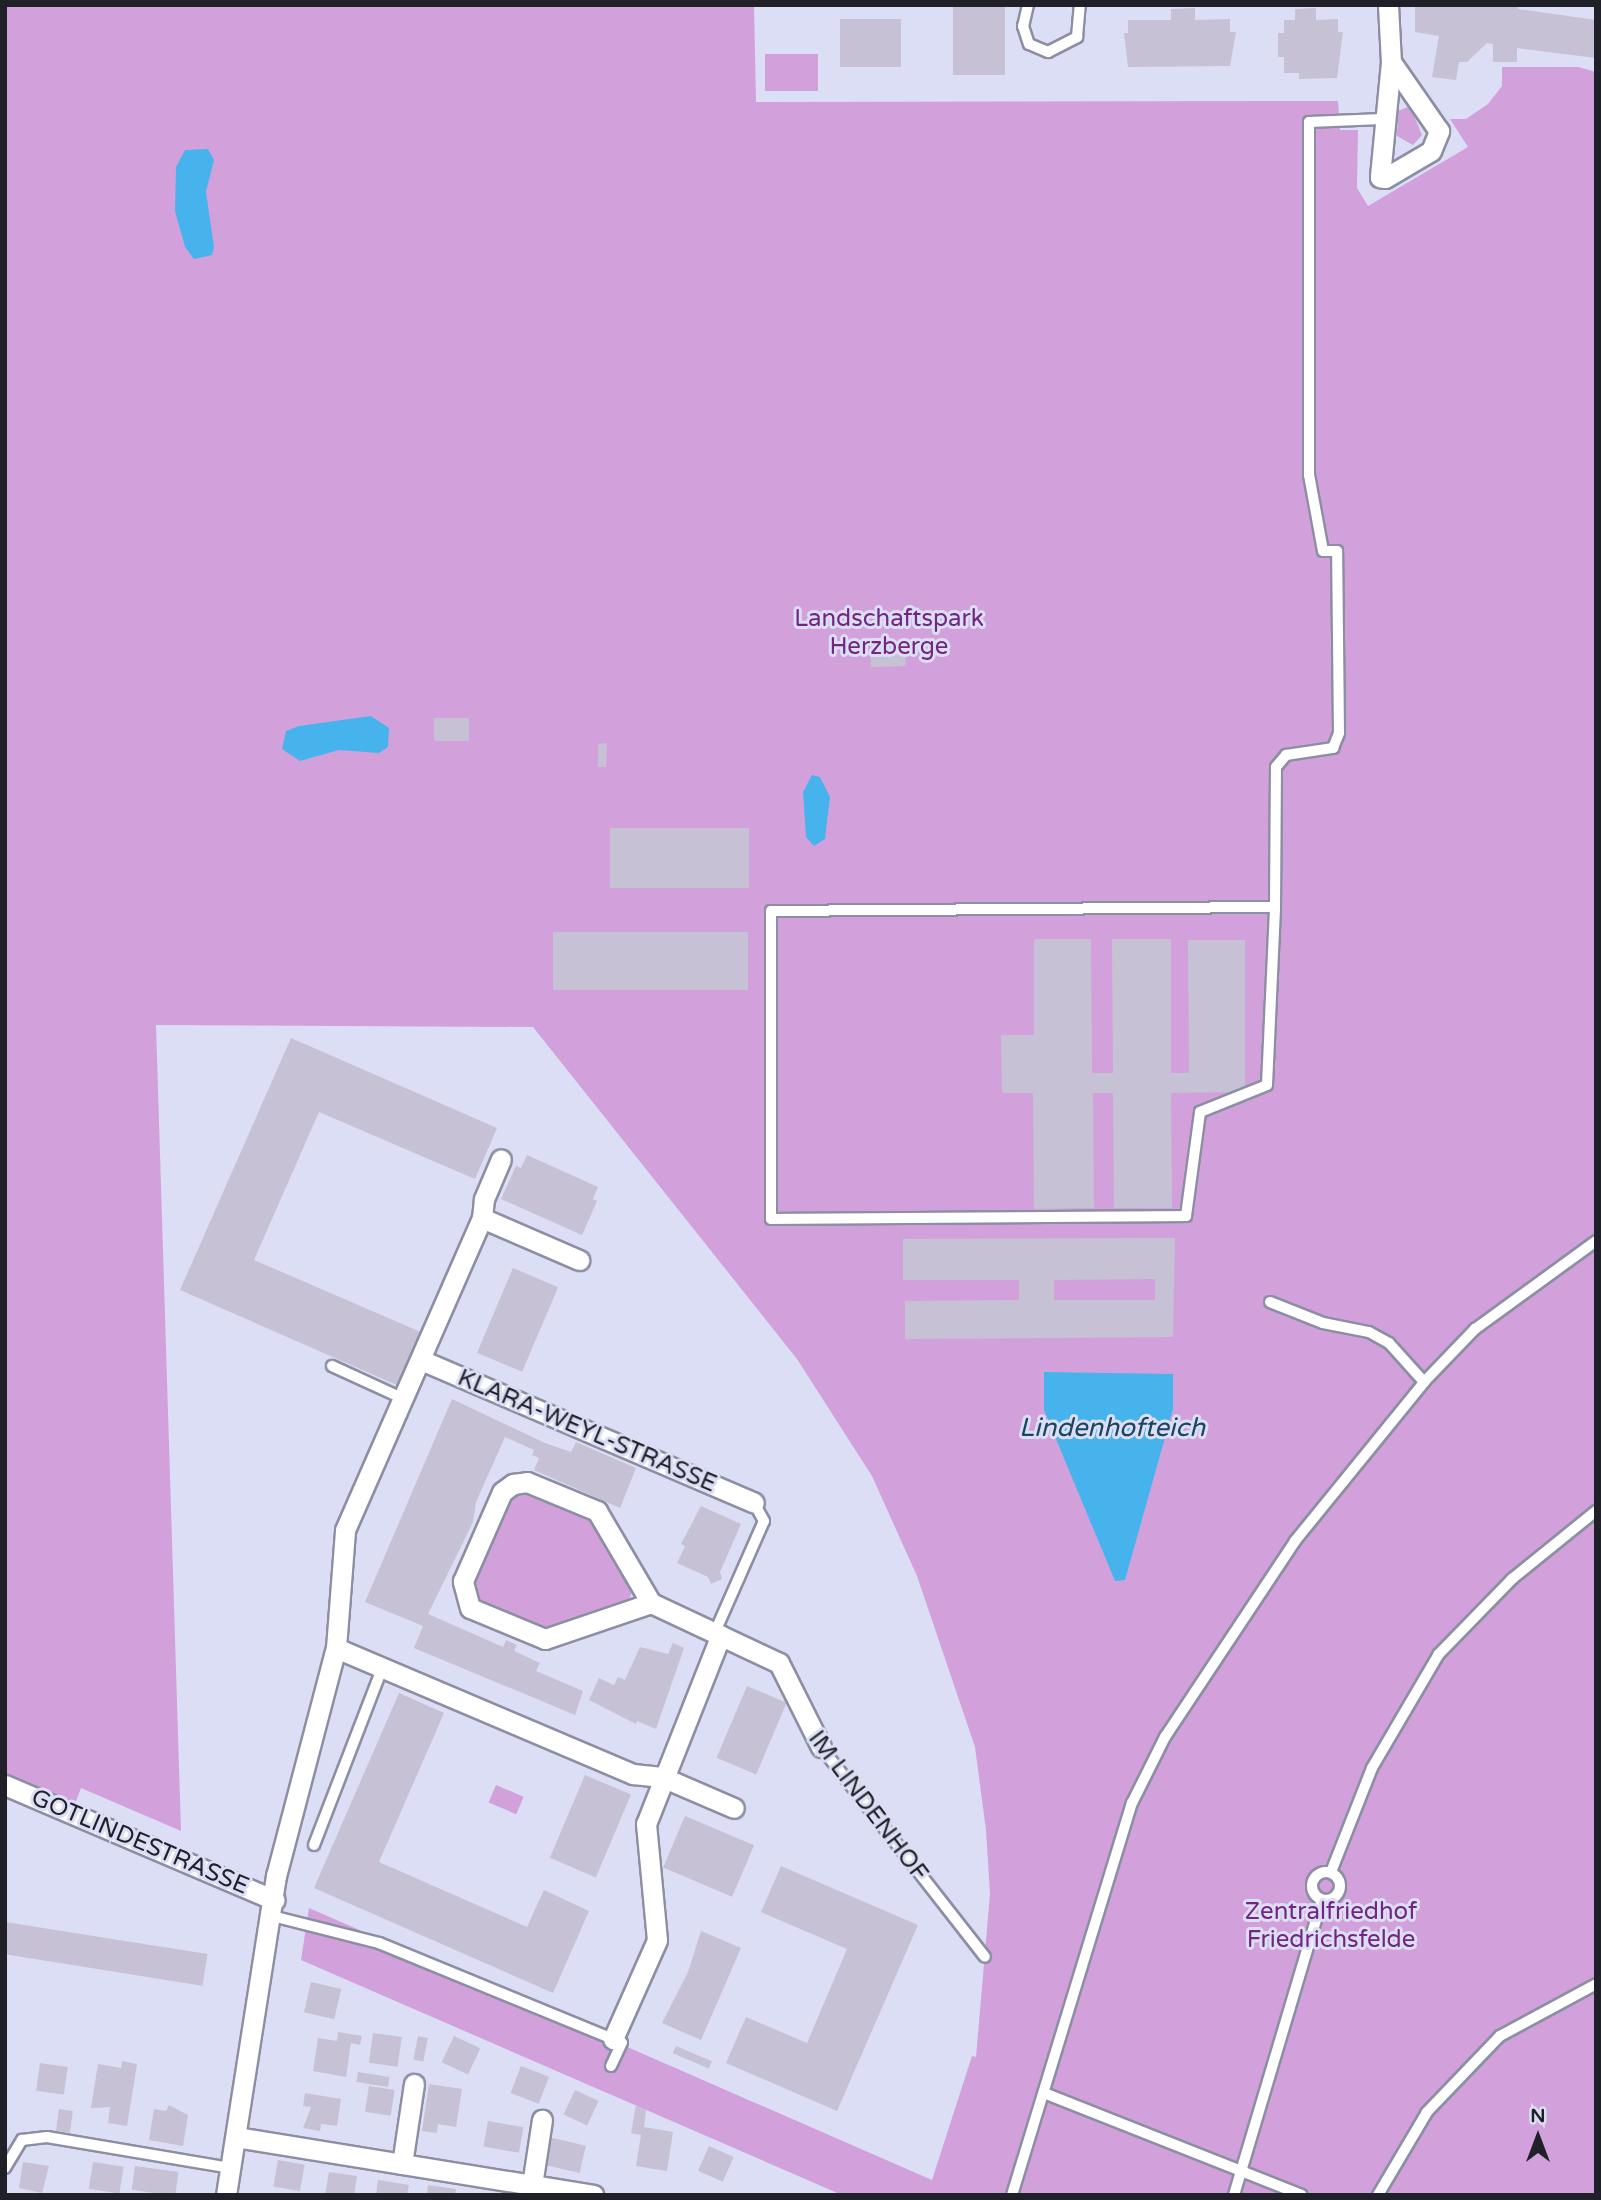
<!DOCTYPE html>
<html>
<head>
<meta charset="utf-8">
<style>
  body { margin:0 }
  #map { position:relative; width:1601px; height:2200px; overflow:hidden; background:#dbdef4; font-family:"Varela Round",sans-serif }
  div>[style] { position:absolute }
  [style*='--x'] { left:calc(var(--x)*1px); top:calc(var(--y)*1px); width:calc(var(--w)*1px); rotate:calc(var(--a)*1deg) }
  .green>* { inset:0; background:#d2a1db; transform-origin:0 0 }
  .water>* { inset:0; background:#47b3ed }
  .building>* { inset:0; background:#c7c1d5; transform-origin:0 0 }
  .roads { filter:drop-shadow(2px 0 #8c8fa3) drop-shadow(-2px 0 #8c8fa3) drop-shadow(0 2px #8c8fa3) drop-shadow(0 -2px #8c8fa3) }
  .service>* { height:10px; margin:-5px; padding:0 5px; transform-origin:5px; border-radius:5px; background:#fff }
  .service>.ring { margin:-5px; padding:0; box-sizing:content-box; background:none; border:10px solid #fff; border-radius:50% }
  .minor>* { height:19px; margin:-9.5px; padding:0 9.5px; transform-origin:9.5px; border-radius:9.5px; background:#fff }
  span { translate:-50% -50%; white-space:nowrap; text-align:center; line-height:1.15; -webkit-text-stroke:6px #dbdef4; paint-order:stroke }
  .park-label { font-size:24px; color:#722581 }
  .street-label { font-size:24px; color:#202128 }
  .water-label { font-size:26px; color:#19455d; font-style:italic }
  .frame { position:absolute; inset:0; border:7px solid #202128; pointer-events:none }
  .north { position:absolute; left:1503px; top:2102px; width:70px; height:70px; -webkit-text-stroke:5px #dbdef4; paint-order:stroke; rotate:0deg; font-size:19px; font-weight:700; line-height:28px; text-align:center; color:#202128 }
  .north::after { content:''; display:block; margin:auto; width:24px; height:32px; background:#202128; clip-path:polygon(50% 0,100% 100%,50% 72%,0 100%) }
</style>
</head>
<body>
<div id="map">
  <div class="green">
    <div style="clip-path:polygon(5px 5px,754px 5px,756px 102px,1338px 101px,1340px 130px,1358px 130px,1357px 188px,1368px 206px,1468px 147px,1450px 119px,1466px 119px,1488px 104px,1502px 86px,1502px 67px,1578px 67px,1596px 72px,1596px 2195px,842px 2195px,301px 1960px,309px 1908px,932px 2180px,972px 2056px,976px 2057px,990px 1894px,986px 1830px,975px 1747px,917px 1576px,872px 1476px,797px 1359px,533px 1027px,156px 1025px,181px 1831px,81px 1788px,75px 1804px,5px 1773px)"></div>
    <div style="left:765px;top:54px;width:53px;height:37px"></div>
    <div style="clip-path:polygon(1410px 106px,1422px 135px,1413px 145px,1397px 136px,1398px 111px)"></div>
    <div style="clip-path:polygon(519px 1491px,590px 1519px,633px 1587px,629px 1602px,549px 1631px,478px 1605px,469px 1584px,500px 1508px)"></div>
    <div style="left:496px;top:1785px;width:30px;height:19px;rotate:23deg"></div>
  </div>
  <div class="water">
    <div style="clip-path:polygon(208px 149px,214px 160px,206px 192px,214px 247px,212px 255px,194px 259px,185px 247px,175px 211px,176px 167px,185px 150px)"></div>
    <div style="clip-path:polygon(371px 716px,389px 728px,388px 747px,379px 753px,339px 750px,300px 761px,282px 749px,286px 731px,299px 726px)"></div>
    <div style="clip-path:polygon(812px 775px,820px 777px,830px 797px,825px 839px,814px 846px,806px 837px,803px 792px)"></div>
    <div style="clip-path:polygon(1044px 1372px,1173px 1374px,1173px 1409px,1125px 1580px,1115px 1581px,1044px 1410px)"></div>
  </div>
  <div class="building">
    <div style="left:953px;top:5px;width:52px;height:70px"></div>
    <div style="clip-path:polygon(1415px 5px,1518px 5px,1518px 9px,1596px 20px,1596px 58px,1517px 48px,1517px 62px,1493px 62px,1493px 44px,1487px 43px,1467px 62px,1459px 62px,1456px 80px,1432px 77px,1439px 36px,1415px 32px)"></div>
    <div style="clip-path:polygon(1195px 8px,1195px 20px,1230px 19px,1230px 32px,1236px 32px,1230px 66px,1128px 67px,1124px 33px,1128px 33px,1128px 20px,1171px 20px,1171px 9px)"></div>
    <div style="clip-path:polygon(1316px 8px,1316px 20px,1338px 19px,1338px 32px,1343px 32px,1337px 78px,1299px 79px,1299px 73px,1284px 73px,1284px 57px,1278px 57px,1278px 33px,1284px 33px,1284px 20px,1295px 20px,1295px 9px)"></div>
    <div style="left:840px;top:19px;width:61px;height:48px"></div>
    <div style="left:905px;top:643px;width:23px;height:35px;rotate:88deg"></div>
    <div style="left:469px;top:718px;width:23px;height:35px;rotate:90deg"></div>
    <div style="clip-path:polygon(607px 743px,606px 767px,598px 767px,598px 744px)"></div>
    <div style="left:749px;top:828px;width:60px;height:139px;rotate:90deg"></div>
    <div style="left:553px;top:932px;width:195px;height:58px"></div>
    <div style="clip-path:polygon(1034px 939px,1091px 939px,1092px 1073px,1113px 1073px,1112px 939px,1171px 939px,1171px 1073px,1189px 1073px,1188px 940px,1245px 940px,1245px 1092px,1171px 1093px,1172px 1208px,1114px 1208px,1113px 1093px,1093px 1093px,1094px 1208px,1034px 1209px,1033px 1093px,1002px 1093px,1001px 1035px,1034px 1035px)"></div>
    <div style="clip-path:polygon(291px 1038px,497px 1128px,475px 1179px,319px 1112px,254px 1260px,423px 1333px,399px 1386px,180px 1290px)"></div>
    <div style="clip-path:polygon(527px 1155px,598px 1187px,593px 1199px,597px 1201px,582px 1235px,501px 1199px,516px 1166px,521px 1168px)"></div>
    <div style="clip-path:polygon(evenodd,1175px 1238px,1173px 1337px,905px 1339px,905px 1301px,1019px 1300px,1019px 1280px,903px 1280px,903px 1239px,1175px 1238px,1155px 1279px,1155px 1300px,1054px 1300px,1054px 1280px,1155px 1279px)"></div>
    <div style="left:513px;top:1268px;width:49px;height:92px;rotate:23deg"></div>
    <div style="clip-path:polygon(452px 1399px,545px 1443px,571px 1452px,576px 1442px,636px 1468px,620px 1508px,534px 1470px,539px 1458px,532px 1455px,534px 1450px,505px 1437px,476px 1502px,473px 1522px,428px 1614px,503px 1647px,506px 1640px,517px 1645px,514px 1651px,540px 1663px,536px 1671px,583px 1691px,575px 1715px,414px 1648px,423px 1626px,365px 1602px)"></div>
    <div style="clip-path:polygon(701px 1506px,741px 1524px,720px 1572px,722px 1579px,711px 1584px,708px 1577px,677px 1563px,685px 1546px,681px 1544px)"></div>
    <div style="clip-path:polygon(673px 1643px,684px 1648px,656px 1729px,637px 1721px,636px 1724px,589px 1700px,599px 1678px,614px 1685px,618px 1677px,625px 1680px,640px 1647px,668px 1654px)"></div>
    <div style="left:747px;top:1686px;width:43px;height:78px;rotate:23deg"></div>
    <div style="clip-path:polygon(399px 1693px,444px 1713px,379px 1862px,527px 1927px,544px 1890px,589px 1911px,553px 1993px,314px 1888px)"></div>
    <div style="left:585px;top:1775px;width:50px;height:90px;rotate:23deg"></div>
    <div style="left:685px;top:1816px;width:75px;height:56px;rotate:23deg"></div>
    <div style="clip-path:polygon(781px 1866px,918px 1925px,837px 2111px,726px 2063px,746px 2017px,807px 2043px,847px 1949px,761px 1912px)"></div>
    <div style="left:5px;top:1922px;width:205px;height:32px;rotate:9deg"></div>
    <div style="clip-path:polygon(701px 1931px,741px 1948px,701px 2040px,662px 2023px,688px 1972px)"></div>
    <div style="left:311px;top:1982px;width:31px;height:31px;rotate:13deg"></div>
    <div style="clip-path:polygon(338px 2032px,362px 2036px,360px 2045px,351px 2043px,346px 2077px,313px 2071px,318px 2038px,337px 2041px)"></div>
    <div style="left:373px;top:2033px;width:29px;height:30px;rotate:8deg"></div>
    <div style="left:418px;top:2036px;width:10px;height:24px;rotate:11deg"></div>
    <div style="left:454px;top:2036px;width:29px;height:29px;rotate:25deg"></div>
    <div style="left:676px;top:2046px;width:39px;height:8px;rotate:23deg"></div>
    <div style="clip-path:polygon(122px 2061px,137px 2064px,127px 2126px,108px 2123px,110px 2107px,91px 2108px,98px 2064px,121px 2068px)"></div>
    <div style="left:40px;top:2063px;width:28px;height:28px;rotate:8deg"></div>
    <div style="left:521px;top:2066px;width:30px;height:29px;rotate:21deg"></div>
    <div style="left:358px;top:2072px;width:32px;height:10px;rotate:9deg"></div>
    <div style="clip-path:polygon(429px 2084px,462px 2089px,456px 2127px,438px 2124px,437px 2133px,422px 2131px)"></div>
    <div style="left:369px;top:2086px;width:26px;height:26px;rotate:9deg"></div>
    <div style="left:575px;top:2090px;width:26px;height:27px;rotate:25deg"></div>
    <div style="clip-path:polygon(305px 2093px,341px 2099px,337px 2126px,321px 2124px,320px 2131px,303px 2128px,311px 2107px,303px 2106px)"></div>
    <div style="clip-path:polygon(169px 2105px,188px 2115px,183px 2146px,149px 2140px,154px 2109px,166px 2111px)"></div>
    <div style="clip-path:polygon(636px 2105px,646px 2110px,644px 2127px,673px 2132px,667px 2171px,636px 2166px,641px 2135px,631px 2133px)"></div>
    <div style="left:59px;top:2109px;width:14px;height:22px;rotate:8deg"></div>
    <div style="left:488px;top:2121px;width:36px;height:26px;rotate:10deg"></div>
    <div style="left:544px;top:2136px;width:43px;height:28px;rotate:13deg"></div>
    <div style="left:709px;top:2146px;width:27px;height:27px;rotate:24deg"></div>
    <div style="left:278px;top:2160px;width:27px;height:27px;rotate:10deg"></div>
    <div style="clip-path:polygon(23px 2162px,49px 2166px,42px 2193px,19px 2188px)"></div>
    <div style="left:93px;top:2162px;width:31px;height:27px;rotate:9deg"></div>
    <div style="left:135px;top:2166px;width:44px;height:24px;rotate:8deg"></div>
    <div style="clip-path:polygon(329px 2172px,357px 2176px,354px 2195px,325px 2195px)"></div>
    <div style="clip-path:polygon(378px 2180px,409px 2185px,407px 2195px,376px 2195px)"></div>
    <div style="clip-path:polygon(428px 2185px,456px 2189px,455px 2195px,427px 2195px)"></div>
  </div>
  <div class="roads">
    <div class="service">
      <div style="--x:1028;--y:5;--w:22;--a:103"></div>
      <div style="--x:1023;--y:26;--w:19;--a:72"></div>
      <div style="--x:1029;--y:44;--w:21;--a:23"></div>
      <div style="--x:1048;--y:52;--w:33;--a:-27"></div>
      <div style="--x:1077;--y:37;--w:32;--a:-85"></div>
      <div style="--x:1275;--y:907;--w:504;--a:179.55"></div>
      <div style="--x:771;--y:911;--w:308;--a:90"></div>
      <div style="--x:771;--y:1219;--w:415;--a:-0.4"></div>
      <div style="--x:1186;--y:1216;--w:105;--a:-82.3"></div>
      <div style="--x:1200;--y:1112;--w:72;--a:-21.9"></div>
      <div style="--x:1267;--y:1085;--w:178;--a:-87.4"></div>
      <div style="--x:1275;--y:907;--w:140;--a:-89.6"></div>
      <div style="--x:1276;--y:767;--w:16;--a:-50"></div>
      <div style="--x:1286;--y:755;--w:48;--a:-8.5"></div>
      <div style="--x:1333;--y:748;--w:16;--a:-68"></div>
      <div style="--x:1339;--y:733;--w:182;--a:-90.6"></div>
      <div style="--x:1337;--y:551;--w:14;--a:180"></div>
      <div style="--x:1323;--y:551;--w:77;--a:-100.4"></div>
      <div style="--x:1309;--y:475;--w:353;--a:-90"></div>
      <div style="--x:1309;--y:122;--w:73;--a:-2.4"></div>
      <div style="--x:1270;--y:1302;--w:57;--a:21.6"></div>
      <div style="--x:1323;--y:1323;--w:47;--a:11.1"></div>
      <div style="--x:1369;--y:1332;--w:23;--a:29"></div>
      <div style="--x:1389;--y:1343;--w:52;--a:48.1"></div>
      <div style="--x:332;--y:1366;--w:79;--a:24.6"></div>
      <div style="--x:715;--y:1632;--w:121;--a:-66.2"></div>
      <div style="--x:764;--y:1521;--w:21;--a:-119"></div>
      <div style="--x:821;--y:1747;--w:266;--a:52"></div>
      <div style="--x:314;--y:1845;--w:192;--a:-68.9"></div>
      <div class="ring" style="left:1312px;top:1872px;width:18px;height:18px"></div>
      <div style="--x:1331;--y:1872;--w:112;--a:-68.5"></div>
      <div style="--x:1372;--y:1768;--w:132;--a:-59.6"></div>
      <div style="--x:1439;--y:1654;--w:105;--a:-45.8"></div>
      <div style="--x:1512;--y:1579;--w:108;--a:-39"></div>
      <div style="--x:272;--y:1916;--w:110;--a:14.2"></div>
      <div style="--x:379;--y:1943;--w:253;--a:22.3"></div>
      <div style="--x:611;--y:2066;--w:26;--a:-65"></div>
      <div style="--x:1044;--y:2093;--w:277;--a:21.6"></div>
      <div style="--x:5;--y:2168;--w:33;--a:-59"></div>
      <div style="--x:22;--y:2140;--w:25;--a:-7"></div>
      <div style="--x:47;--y:2137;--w:187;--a:9.6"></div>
      <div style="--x:1012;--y:2195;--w:410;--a:-73"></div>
      <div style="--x:1132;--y:1803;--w:74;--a:-63.4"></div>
      <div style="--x:1165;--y:1737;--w:235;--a:-56.4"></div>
      <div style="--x:1295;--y:1541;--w:205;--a:-50.9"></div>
      <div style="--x:1424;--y:1382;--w:74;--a:-46.1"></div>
      <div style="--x:1475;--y:1329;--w:150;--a:-36"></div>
      <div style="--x:1234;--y:2195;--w:308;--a:-73.4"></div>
      <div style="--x:1378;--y:2195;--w:96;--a:-59.4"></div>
      <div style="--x:1427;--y:2112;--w:105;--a:-46.2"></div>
      <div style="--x:1500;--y:2036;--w:109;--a:-28.4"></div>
    </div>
    <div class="minor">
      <div style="--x:1388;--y:5;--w:57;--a:87"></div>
      <div style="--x:1391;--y:62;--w:116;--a:95.5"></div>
      <div style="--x:1380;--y:177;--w:5;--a:11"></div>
      <div style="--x:1385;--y:178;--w:53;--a:-30.4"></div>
      <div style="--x:1431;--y:151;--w:22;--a:-68"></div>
      <div style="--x:1439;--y:131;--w:84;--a:-124.8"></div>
      <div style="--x:482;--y:1218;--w:106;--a:23.4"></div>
      <div style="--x:421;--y:1360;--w:362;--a:23.2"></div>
      <div style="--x:651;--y:1603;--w:112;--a:161.2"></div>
      <div style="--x:545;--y:1639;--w:81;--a:-157.5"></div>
      <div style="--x:470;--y:1608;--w:28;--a:-105"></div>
      <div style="--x:463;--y:1581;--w:97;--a:-66.3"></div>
      <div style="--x:502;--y:1492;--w:14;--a:-36"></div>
      <div style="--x:513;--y:1484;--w:14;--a:-8"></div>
      <div style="--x:527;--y:1482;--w:76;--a:22.5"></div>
      <div style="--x:597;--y:1511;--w:107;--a:59.6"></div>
      <div style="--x:651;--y:1603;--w:141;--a:25.1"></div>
      <div style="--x:779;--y:1663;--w:94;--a:63.4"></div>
      <div style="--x:336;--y:1648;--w:323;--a:23"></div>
      <div style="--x:633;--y:1774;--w:29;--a:6"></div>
      <div style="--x:662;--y:1777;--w:78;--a:23.3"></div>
      <div style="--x:5;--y:1785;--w:293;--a:23.1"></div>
      <div style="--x:613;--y:2039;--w:108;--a:-66"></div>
      <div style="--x:657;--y:1940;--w:117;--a:-95.4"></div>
      <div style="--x:646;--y:1824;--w:203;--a:-68.4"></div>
      <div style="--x:236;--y:2137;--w:362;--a:9.2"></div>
      <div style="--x:402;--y:2164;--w:81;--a:-81.5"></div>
      <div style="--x:532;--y:2185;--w:66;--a:-81.3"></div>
      <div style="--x:226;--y:2195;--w:323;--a:-81.1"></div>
      <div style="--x:276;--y:1876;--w:236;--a:-75.3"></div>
      <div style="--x:336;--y:1648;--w:118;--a:-85.6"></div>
      <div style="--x:345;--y:1530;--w:341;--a:-66.3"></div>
      <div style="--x:482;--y:1218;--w:19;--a:-84"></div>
      <div style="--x:484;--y:1199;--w:43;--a:-67"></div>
    </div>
  </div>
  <div class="park-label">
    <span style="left:889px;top:633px">Landschaftspark<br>Herzberge</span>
    <span style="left:1331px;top:1926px">Zentralfriedhof<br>Friedrichsfelde</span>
  </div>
  <div class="street-label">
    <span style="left:587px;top:1431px;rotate:23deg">KLARA-WEYL-STRASSE</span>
    <span style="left:868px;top:1806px;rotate:53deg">IM LINDENHOF</span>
    <span style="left:140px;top:1842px;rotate:23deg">GOTLINDESTRASSE</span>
  </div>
  <div class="water-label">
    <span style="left:1112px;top:1428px">Lindenhofteich</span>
  </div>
  <div class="frame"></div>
  <div class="north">N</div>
</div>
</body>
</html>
